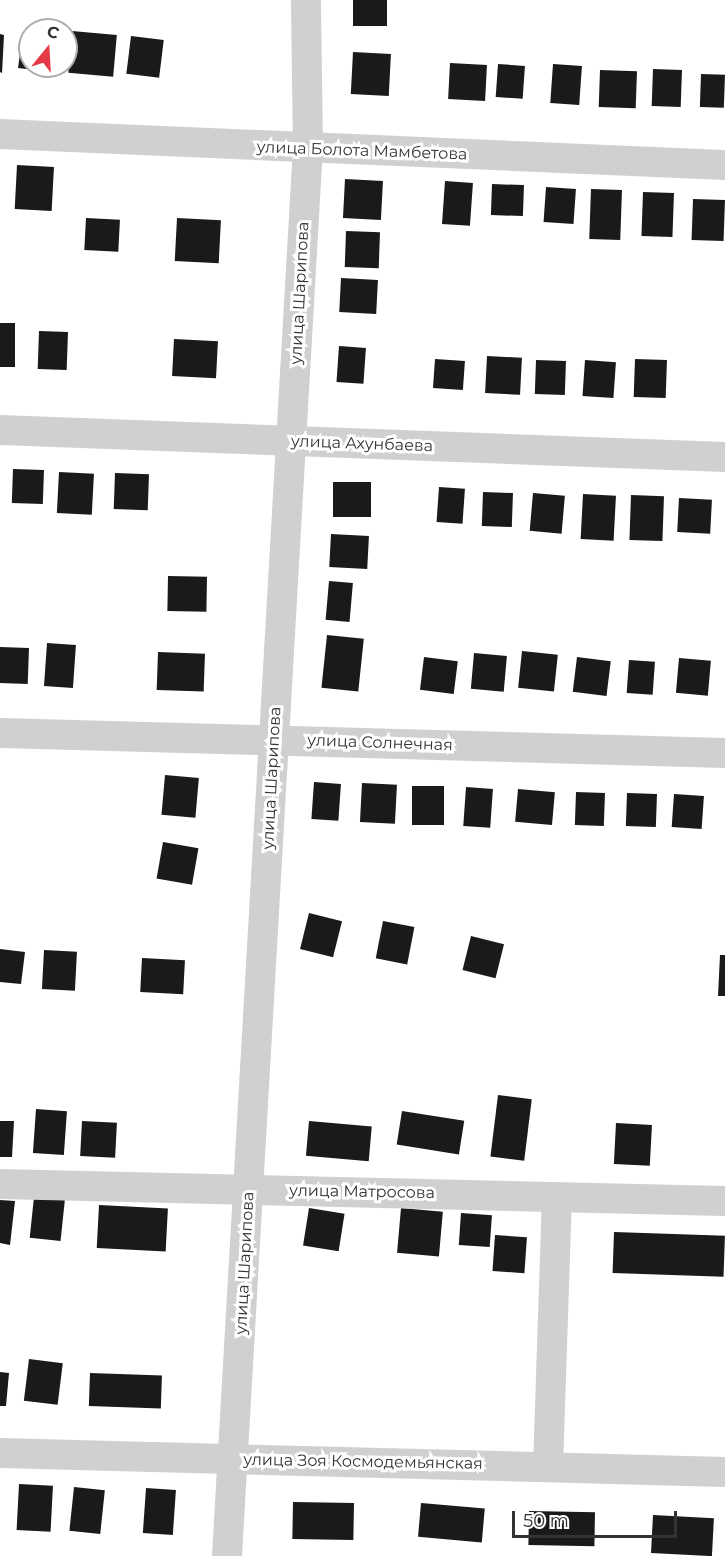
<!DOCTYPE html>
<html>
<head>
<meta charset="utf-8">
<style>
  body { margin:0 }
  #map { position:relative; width:725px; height:1556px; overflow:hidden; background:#fff; font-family:Montserrat,sans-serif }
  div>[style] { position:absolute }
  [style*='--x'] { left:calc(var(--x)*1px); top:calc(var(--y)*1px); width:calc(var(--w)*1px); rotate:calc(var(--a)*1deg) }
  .building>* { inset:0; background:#1a1a1a; transform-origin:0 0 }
  .minor>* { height:30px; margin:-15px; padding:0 15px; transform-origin:15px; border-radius:15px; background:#d0d0d0 }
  span { translate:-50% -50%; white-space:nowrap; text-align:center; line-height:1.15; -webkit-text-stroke:6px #fff; paint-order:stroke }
  .street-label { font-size:16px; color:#333 }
  .north { position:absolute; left:18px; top:18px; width:60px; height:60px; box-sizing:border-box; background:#fff; border:2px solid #adadad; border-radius:50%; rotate:18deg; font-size:16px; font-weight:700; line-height:24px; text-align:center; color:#333 }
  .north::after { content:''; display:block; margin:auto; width:21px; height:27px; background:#e63946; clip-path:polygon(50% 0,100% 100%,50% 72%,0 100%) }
  .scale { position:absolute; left:512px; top:1511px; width:165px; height:27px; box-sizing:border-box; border:3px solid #333; border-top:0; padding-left:8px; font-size:18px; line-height:21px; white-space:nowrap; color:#333; -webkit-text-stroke:4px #fff; paint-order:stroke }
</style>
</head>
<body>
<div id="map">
  <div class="building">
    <div style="left:353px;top:0;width:34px;height:26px"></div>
    <div style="left:72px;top:31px;width:45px;height:42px;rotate:5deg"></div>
    <div style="clip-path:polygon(23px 32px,30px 33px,30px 66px,52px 66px,51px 72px,18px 68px)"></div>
    <div style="clip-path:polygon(0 34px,4px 35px,2px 73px,0 72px)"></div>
    <div style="left:131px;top:36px;width:33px;height:38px;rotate:7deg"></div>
    <div style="left:353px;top:52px;width:38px;height:42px;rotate:3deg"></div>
    <div style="left:450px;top:63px;width:37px;height:36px;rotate:3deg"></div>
    <div style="left:498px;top:64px;width:27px;height:33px;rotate:4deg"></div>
    <div style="left:553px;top:64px;width:29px;height:39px;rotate:4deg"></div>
    <div style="left:653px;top:69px;width:29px;height:37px;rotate:2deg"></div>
    <div style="left:600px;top:70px;width:37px;height:37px;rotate:2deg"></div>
    <div style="left:701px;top:74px;width:24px;height:33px;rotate:2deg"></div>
    <div style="left:17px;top:165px;width:37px;height:44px;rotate:3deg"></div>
    <div style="left:345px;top:179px;width:38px;height:39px;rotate:3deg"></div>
    <div style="left:445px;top:181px;width:28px;height:43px;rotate:4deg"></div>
    <div style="left:492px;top:184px;width:32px;height:31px;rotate:2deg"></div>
    <div style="left:546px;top:187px;width:30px;height:35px;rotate:4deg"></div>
    <div style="left:591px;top:189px;width:31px;height:50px;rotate:2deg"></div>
    <div style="left:643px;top:192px;width:31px;height:44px;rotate:2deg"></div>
    <div style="left:693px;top:199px;width:32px;height:41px;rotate:2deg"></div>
    <div style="left:86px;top:218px;width:34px;height:32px;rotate:3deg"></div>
    <div style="left:177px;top:218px;width:44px;height:43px;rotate:3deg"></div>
    <div style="left:346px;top:231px;width:34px;height:36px;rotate:2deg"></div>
    <div style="left:341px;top:278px;width:37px;height:34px;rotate:3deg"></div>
    <div style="left:0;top:323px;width:15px;height:44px"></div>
    <div style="left:39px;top:331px;width:29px;height:38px;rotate:2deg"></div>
    <div style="left:174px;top:339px;width:44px;height:37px;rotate:3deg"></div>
    <div style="left:339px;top:346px;width:27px;height:36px;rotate:4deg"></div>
    <div style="left:487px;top:356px;width:35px;height:37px;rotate:3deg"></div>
    <div style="left:435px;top:359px;width:30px;height:29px;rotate:4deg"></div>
    <div style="left:635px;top:359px;width:32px;height:38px;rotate:2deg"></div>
    <div style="left:536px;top:360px;width:30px;height:34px;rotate:2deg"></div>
    <div style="left:585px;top:360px;width:31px;height:36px;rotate:4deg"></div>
    <div style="left:13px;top:469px;width:31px;height:34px;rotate:2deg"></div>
    <div style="left:59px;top:472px;width:35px;height:41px;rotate:3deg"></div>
    <div style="left:115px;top:473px;width:34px;height:36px;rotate:2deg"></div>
    <div style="left:333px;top:482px;width:38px;height:35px"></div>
    <div style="left:439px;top:487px;width:26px;height:35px;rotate:4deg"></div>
    <div style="left:483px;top:492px;width:30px;height:34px;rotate:2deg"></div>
    <div style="left:533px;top:493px;width:32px;height:38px;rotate:5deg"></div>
    <div style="left:583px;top:494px;width:33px;height:45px;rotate:3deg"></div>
    <div style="left:631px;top:495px;width:33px;height:45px;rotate:2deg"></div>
    <div style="left:679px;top:498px;width:33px;height:34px;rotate:3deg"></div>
    <div style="left:331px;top:534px;width:38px;height:33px;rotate:3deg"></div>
    <div style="left:168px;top:576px;width:39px;height:35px;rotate:1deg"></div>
    <div style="left:329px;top:581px;width:24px;height:39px;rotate:5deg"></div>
    <div style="left:327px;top:635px;width:37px;height:53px;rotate:6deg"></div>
    <div style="left:47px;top:643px;width:29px;height:43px;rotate:4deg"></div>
    <div style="left:0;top:647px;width:29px;height:36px;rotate:2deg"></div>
    <div style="left:522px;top:651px;width:36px;height:37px;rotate:6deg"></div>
    <div style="left:158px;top:652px;width:47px;height:38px;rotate:2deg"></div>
    <div style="left:474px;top:653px;width:33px;height:36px;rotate:5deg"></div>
    <div style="left:424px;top:657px;width:34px;height:33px;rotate:7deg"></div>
    <div style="left:577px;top:657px;width:34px;height:35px;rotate:7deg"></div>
    <div style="left:679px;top:658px;width:32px;height:35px;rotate:5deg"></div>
    <div style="left:629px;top:660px;width:26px;height:33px;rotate:4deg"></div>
    <div style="left:165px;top:775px;width:34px;height:40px;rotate:5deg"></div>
    <div style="left:314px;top:782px;width:27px;height:37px;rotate:4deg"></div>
    <div style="left:362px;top:783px;width:35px;height:39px;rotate:3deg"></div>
    <div style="left:412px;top:786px;width:32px;height:39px"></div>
    <div style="left:466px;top:787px;width:27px;height:39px;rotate:4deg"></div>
    <div style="left:518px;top:789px;width:37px;height:33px;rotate:5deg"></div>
    <div style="left:576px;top:792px;width:29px;height:33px;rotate:2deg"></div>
    <div style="left:627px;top:793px;width:30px;height:33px;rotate:2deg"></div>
    <div style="left:674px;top:794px;width:30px;height:33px;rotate:4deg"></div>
    <div style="left:163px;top:842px;width:36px;height:37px;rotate:10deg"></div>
    <div style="left:309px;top:913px;width:34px;height:37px;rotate:14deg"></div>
    <div style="left:383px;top:921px;width:32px;height:38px;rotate:11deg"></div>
    <div style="left:471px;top:936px;width:34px;height:35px;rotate:14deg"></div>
    <div style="clip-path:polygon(0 949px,25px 952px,21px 984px,0 982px)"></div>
    <div style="left:44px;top:950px;width:33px;height:39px;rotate:3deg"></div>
    <div style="clip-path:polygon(720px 955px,725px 955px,725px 996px,718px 996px)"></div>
    <div style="left:142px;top:958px;width:43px;height:34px;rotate:3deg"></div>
    <div style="left:498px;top:1095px;width:34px;height:62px;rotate:7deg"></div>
    <div style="left:36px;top:1109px;width:31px;height:44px;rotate:4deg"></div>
    <div style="left:402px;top:1111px;width:63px;height:34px;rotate:9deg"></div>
    <div style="clip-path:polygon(0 1121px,14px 1121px,12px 1157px,0 1157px)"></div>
    <div style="left:82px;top:1121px;width:35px;height:35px;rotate:3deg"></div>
    <div style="left:309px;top:1121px;width:63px;height:35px;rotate:5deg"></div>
    <div style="left:616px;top:1123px;width:36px;height:41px;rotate:3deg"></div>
    <div style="left:34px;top:1197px;width:31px;height:41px;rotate:6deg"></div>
    <div style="clip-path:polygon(0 1200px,15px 1201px,10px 1245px,0 1243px)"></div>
    <div style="left:99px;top:1205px;width:69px;height:43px;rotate:3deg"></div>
    <div style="left:309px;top:1208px;width:36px;height:38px;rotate:9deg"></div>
    <div style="left:401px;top:1208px;width:42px;height:45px;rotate:5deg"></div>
    <div style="left:461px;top:1213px;width:31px;height:32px;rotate:4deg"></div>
    <div style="left:614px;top:1232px;width:111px;height:41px;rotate:2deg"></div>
    <div style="left:495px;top:1235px;width:32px;height:36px;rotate:4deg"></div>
    <div style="left:29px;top:1359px;width:34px;height:42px;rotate:7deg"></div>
    <div style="clip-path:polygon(0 1372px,9px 1373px,6px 1406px,0 1406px)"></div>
    <div style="left:90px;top:1373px;width:72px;height:33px;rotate:2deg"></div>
    <div style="left:19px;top:1484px;width:34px;height:46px;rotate:3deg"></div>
    <div style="left:74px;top:1487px;width:31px;height:44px;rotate:6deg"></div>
    <div style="left:146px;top:1488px;width:30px;height:45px;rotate:4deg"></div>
    <div style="left:293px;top:1502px;width:61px;height:37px;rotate:1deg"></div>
    <div style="left:421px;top:1503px;width:64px;height:34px;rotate:5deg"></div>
    <div style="left:529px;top:1511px;width:66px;height:34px;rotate:1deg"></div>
    <div style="left:653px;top:1515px;width:61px;height:38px;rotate:3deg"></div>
  </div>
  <div class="minor">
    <div style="--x:0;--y:134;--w:726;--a:2.45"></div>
    <div style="--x:0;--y:430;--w:726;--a:2.13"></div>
    <div style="--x:0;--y:733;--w:725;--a:1.58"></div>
    <div style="--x:0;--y:1184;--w:725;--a:1.34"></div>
    <div style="--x:0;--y:1453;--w:725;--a:1.5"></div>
    <div style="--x:548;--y:1467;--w:270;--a:-88.1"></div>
    <div style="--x:227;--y:1556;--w:1409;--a:-86.71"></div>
    <div style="--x:308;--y:149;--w:149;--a:-90.8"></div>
  </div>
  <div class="street-label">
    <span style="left:362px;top:151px;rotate:2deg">улица Болота Мамбетова</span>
    <span style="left:300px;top:293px;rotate:-87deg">улица Шарипова</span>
    <span style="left:362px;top:444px;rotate:2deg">улица Ахунбаева</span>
    <span style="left:380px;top:743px;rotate:2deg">улица Солнечная</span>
    <span style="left:272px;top:778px;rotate:-87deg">улица Шарипова</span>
    <span style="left:362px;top:1192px;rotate:1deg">улица Матросова</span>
    <span style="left:245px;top:1263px;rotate:-87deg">улица Шарипова</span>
    <span style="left:363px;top:1462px;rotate:1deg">улица Зоя Космодемьянская</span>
  </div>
  <div class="north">С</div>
  <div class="scale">50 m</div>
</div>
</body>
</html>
